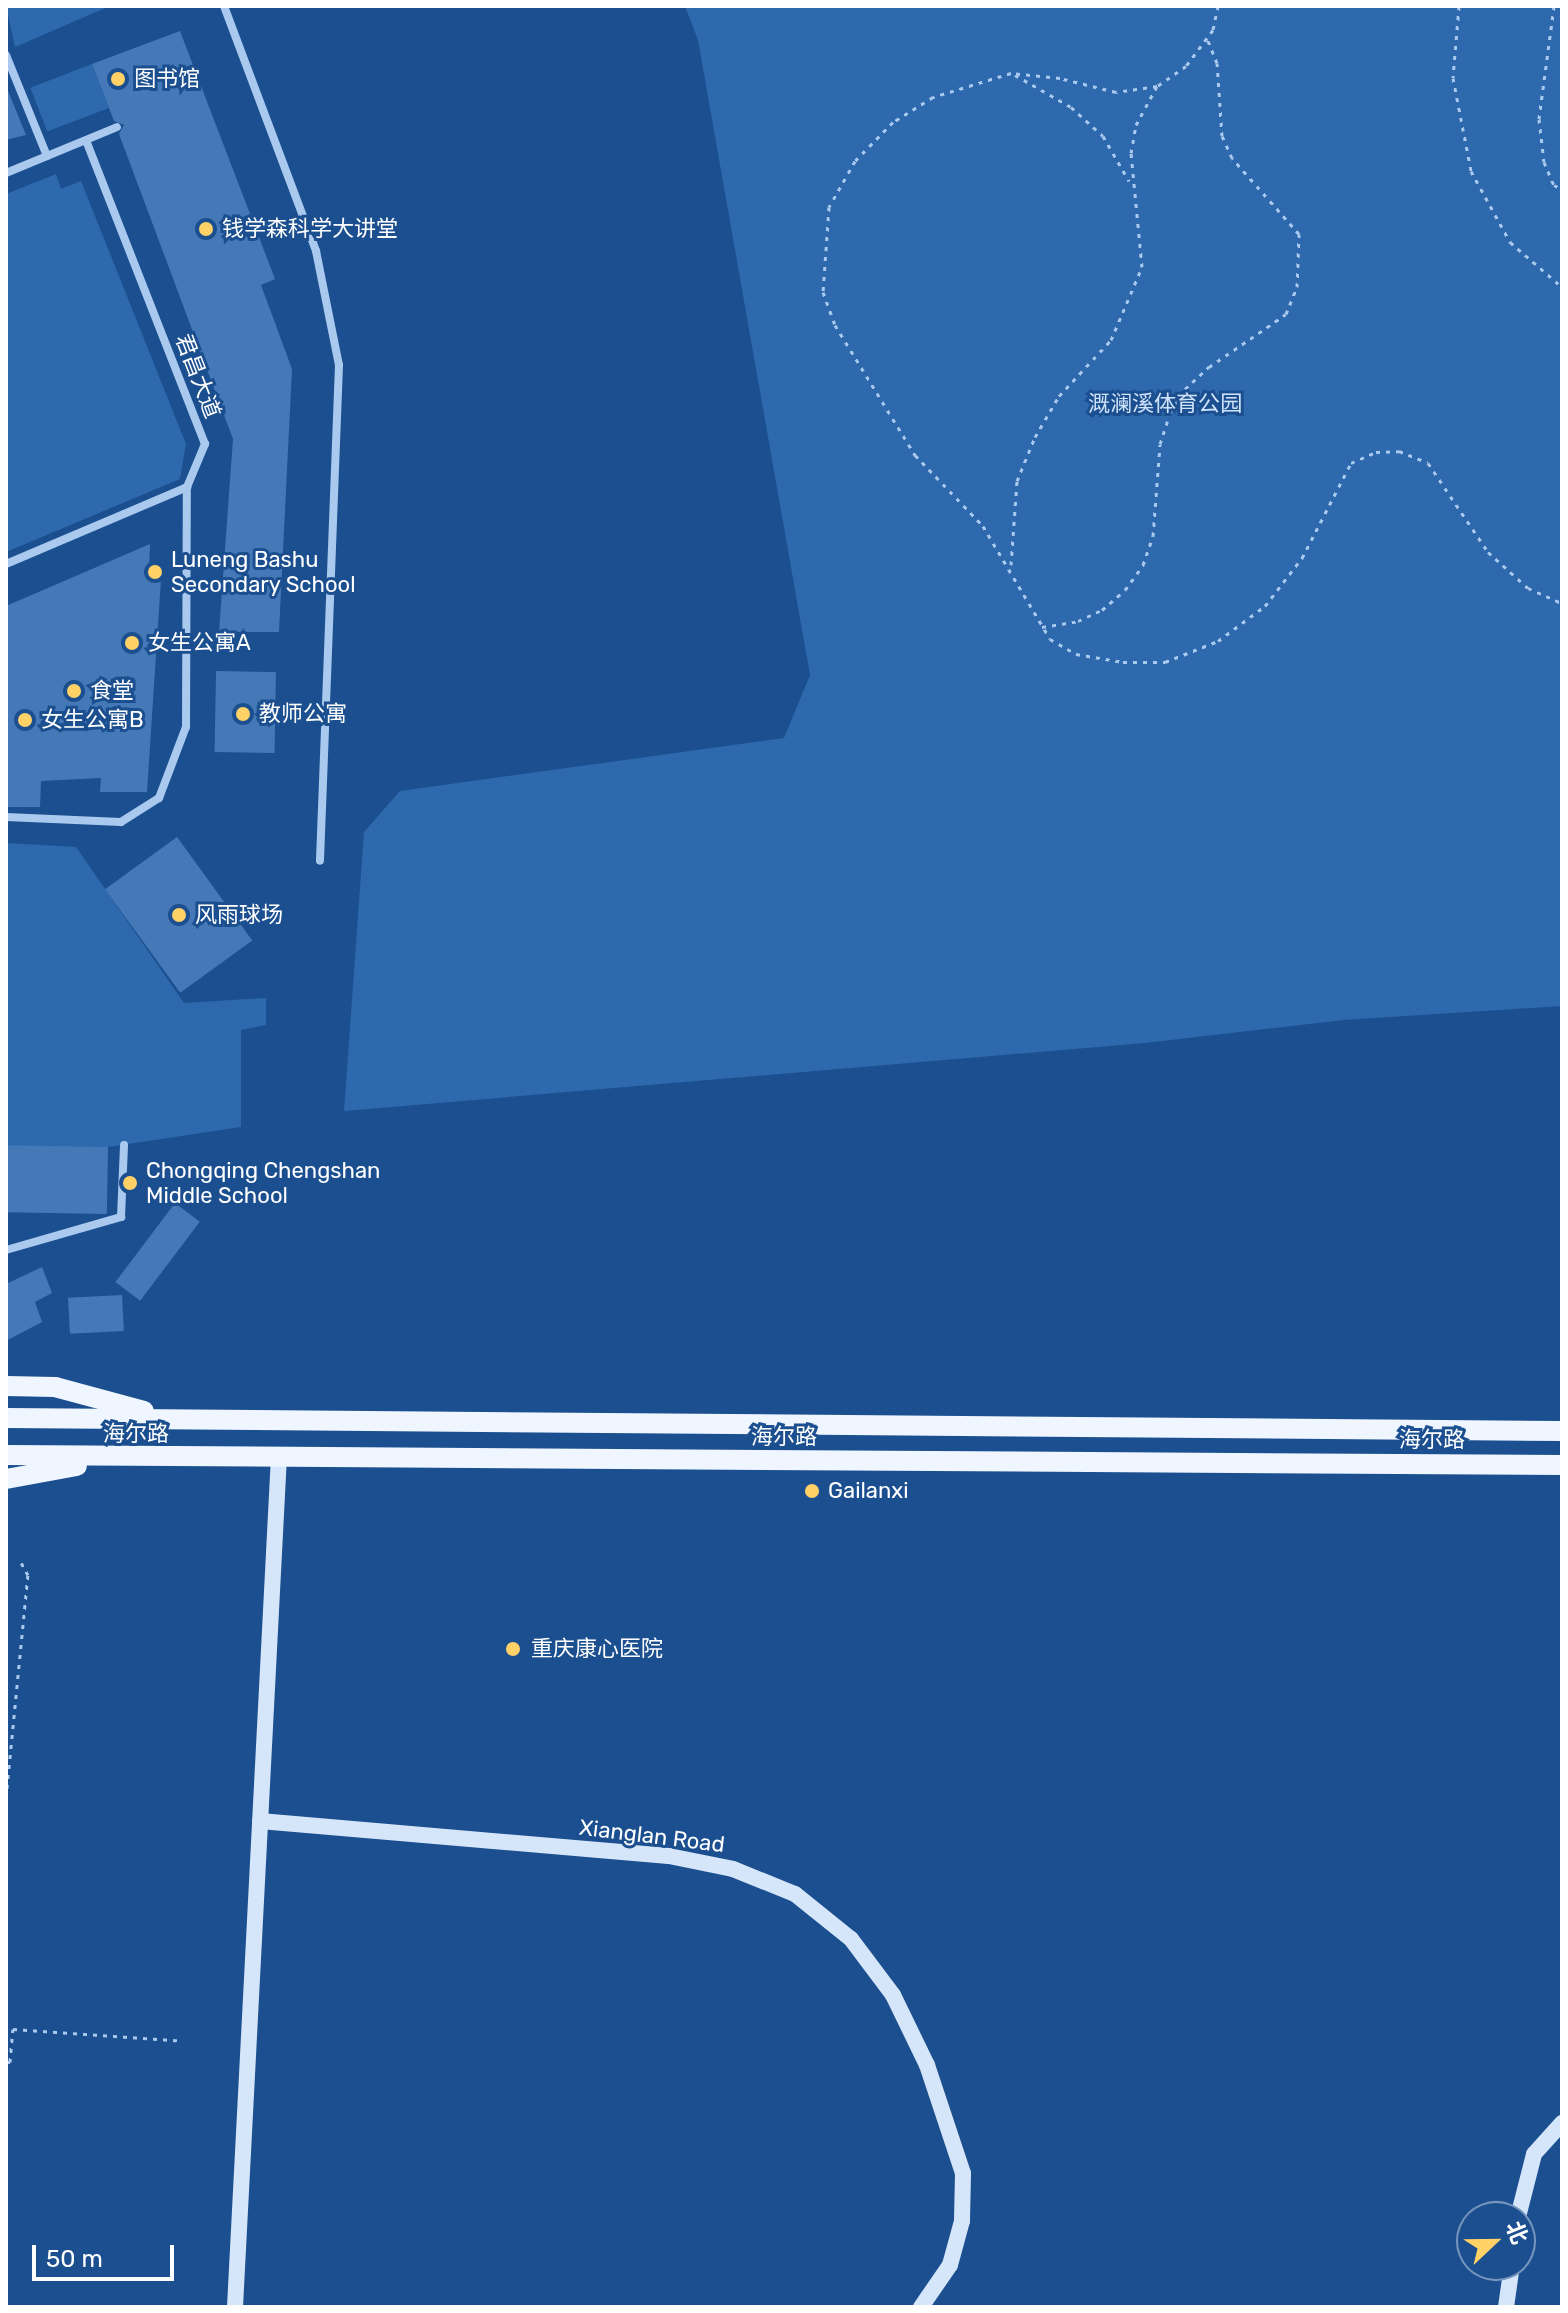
<!DOCTYPE html>
<html>
<head>
<meta charset="utf-8">
<style>
  body { margin:0 }
  #map { position:relative; width:1568px; height:2313px; overflow:hidden; background:#1b4f8f; font-family:Rubik,"Noto Sans SC",sans-serif }
  div>[style] { position:absolute }
  [style*='--x'] { left:calc(var(--x)*1px); top:calc(var(--y)*1px); width:calc(var(--w)*1px); rotate:calc(var(--a)*1deg) }
  .green>* { inset:0; background:#2e69ad; transform-origin:0 0 }
  .building>* { inset:0; background:#4478b7; transform-origin:0 0 }
  .path>* { height:3px; margin-top:-1.5px; transform-origin:0; background:repeating-linear-gradient(90deg,#a9c9ee 0 4px,transparent 0 10px) }
  .street>* { height:8px; margin:-4px; padding:0 4px; transform-origin:4px; border-radius:4px; background:#a9c9ee }
  .secondary>* { height:16px; margin:-8px; padding:0 8px; transform-origin:8px; border-radius:8px; background:#d6e6fa }
  .primary>* { height:20px; margin:-10px; padding:0 10px; transform-origin:10px; border-radius:10px; background:#f0f6ff }
  .dots>* { width:22px; height:22px; translate:-50% -50%; box-sizing:border-box; border:4px solid #1b4f8f; border-radius:50% }
  span { translate:-50% -50%; white-space:nowrap; text-align:center; line-height:1.15; -webkit-text-stroke:6px #1b4f8f; paint-order:stroke }
  .poi-label { font-size:22px; color:#fff }
  .left { translate:0 -50%; text-align:left }
  .street-label { font-size:22px; color:#fff }
  .park-label { font-size:22px; color:#cfe3fa }
  .frame { position:absolute; inset:0; border:8px solid #fff; pointer-events:none }
  .north { position:absolute; left:1456px; top:2201px; width:80px; height:80px; box-sizing:border-box; background:#1b4f8f; border:2px solid #7695bc; border-radius:50%; rotate:68deg; font-size:22px; font-weight:700; line-height:32px; text-align:center; color:#fff }
  .north::after { content:''; display:block; margin:auto; width:28px; height:36px; background:#ffd166; clip-path:polygon(50% 0,100% 100%,50% 72%,0 100%) }
  .scale { position:absolute; left:32px; top:2245px; width:142px; height:36px; box-sizing:border-box; border:4px solid #fff; border-top:0; padding-left:10px; font-size:24px; line-height:28px; white-space:nowrap; color:#fff; -webkit-text-stroke:6px #1b4f8f; paint-order:stroke }
</style>
</head>
<body>
<div id="map">
  <div class="green">
    <div style="clip-path:polygon(6px 6px,110px 6px,15px 47px)"></div>
    <div style="clip-path:polygon(685px 6px,1562px 6px,1562px 1006px,1344px 1020px,1145px 1043px,344px 1111px,364px 832px,400px 791px,784px 738px,810px 675px,698px 40px)"></div>
    <div style="left:92px;top:64px;width:47px;height:66px;rotate:69deg"></div>
    <div style="clip-path:polygon(56px 174px,61px 189px,81px 181px,186px 444px,180px 479px,6px 552px,6px 194px)"></div>
    <div style="clip-path:polygon(6px 843px,76px 847px,184px 1003px,266px 998px,266px 1025px,241px 1030px,241px 1127px,108px 1147px,6px 1150px)"></div>
  </div>
  <div class="building">
    <div style="clip-path:polygon(180px 31px,275px 279px,261px 285px,292px 369px,279px 632px,219px 632px,233px 439px,119px 134px,124px 125px,114px 121px,92px 64px)"></div>
    <div style="clip-path:polygon(6px 86px,26px 135px,6px 140px)"></div>
    <div style="clip-path:polygon(150px 544px,149px 568px,162px 564px,147px 792px,100px 792px,101px 778px,41px 781px,40px 807px,6px 807px,6px 606px)"></div>
    <div style="left:216px;top:671px;width:60px;height:81px;rotate:1deg"></div>
    <div style="left:177px;top:837px;width:128px;height:89px;rotate:54deg"></div>
    <div style="left:108px;top:1147px;width:67px;height:102px;rotate:91deg"></div>
    <div style="left:175px;top:1203px;width:31px;height:99px;rotate:37deg"></div>
    <div style="clip-path:polygon(42px 1267px,52px 1293px,35px 1302px,42px 1322px,6px 1341px,6px 1284px)"></div>
    <div style="left:122px;top:1295px;width:36px;height:54px;rotate:87deg"></div>
  </div>
  <div class="path">
    <div style="--x:1218;--y:6;--w:25;--a:102"></div>
    <div style="--x:1213;--y:30;--w:45;--a:126.9"></div>
    <div style="--x:1186;--y:66;--w:35;--a:145"></div>
    <div style="--x:1157;--y:86;--w:41;--a:171.7"></div>
    <div style="--x:1116;--y:92;--w:58;--a:-166"></div>
    <div style="--x:1060;--y:78;--w:49;--a:-174.2"></div>
    <div style="--x:1011;--y:73;--w:82;--a:162.9"></div>
    <div style="--x:933;--y:97;--w:47;--a:148"></div>
    <div style="--x:893;--y:122;--w:54;--a:134.3"></div>
    <div style="--x:855;--y:161;--w:53;--a:119.5"></div>
    <div style="--x:829;--y:207;--w:85;--a:94"></div>
    <div style="--x:823;--y:292;--w:35;--a:70"></div>
    <div style="--x:835;--y:325;--w:153;--a:58.4"></div>
    <div style="--x:915;--y:455;--w:98;--a:46.2"></div>
    <div style="--x:983;--y:526;--w:131;--a:59.3"></div>
    <div style="--x:1050;--y:639;--w:30;--a:30"></div>
    <div style="--x:1076;--y:654;--w:48;--a:9.7"></div>
    <div style="--x:1123;--y:662;--w:42;--a:0"></div>
    <div style="--x:1165;--y:662;--w:57;--a:-21.6"></div>
    <div style="--x:1218;--y:641;--w:59;--a:-36.7"></div>
    <div style="--x:1265;--y:606;--w:61;--a:-52.4"></div>
    <div style="--x:1302;--y:558;--w:107;--a:-62.7"></div>
    <div style="--x:1351;--y:463;--w:27;--a:-24"></div>
    <div style="--x:1376;--y:452;--w:23;--a:-2"></div>
    <div style="--x:1399;--y:451;--w:31;--a:22"></div>
    <div style="--x:1428;--y:463;--w:107;--a:56"></div>
    <div style="--x:1488;--y:552;--w:54;--a:42"></div>
    <div style="--x:1528;--y:588;--w:37;--a:24"></div>
    <div style="--x:1459;--y:6;--w:72;--a:94.8"></div>
    <div style="--x:1453;--y:78;--w:95;--a:79"></div>
    <div style="--x:1471;--y:171;--w:81;--a:61.2"></div>
    <div style="--x:1510;--y:242;--w:69;--a:40.9"></div>
    <div style="--x:1554;--y:6;--w:114;--a:97.6"></div>
    <div style="--x:1539;--y:119;--w:43;--a:83.4"></div>
    <div style="--x:1544;--y:162;--w:25;--a:67"></div>
    <div style="--x:1554;--y:185;--w:9;--a:27"></div>
    <div style="--x:1015;--y:75;--w:64;--a:29.7"></div>
    <div style="--x:1071;--y:107;--w:43;--a:42.2"></div>
    <div style="--x:1103;--y:136;--w:52;--a:60"></div>
    <div style="--x:1011;--y:565;--w:84;--a:-85.9"></div>
    <div style="--x:1017;--y:481;--w:48;--a:-67.8"></div>
    <div style="--x:1035;--y:437;--w:48;--a:-59.7"></div>
    <div style="--x:1059;--y:396;--w:76;--a:-47.1"></div>
    <div style="--x:1111;--y:340;--w:79;--a:-67"></div>
    <div style="--x:1142;--y:267;--w:115;--a:-95.5"></div>
    <div style="--x:1131;--y:153;--w:28;--a:-80"></div>
    <div style="--x:1136;--y:125;--w:44;--a:-61.7"></div>
    <div style="--x:1042;--y:627;--w:36;--a:-9"></div>
    <div style="--x:1078;--y:621;--w:26;--a:-25"></div>
    <div style="--x:1102;--y:610;--w:30;--a:-41"></div>
    <div style="--x:1125;--y:590;--w:31;--a:-54"></div>
    <div style="--x:1143;--y:565;--w:31;--a:-71"></div>
    <div style="--x:1153;--y:536;--w:92;--a:-85.6"></div>
    <div style="--x:1160;--y:444;--w:33;--a:-72"></div>
    <div style="--x:1170;--y:413;--w:28;--a:-58"></div>
    <div style="--x:1185;--y:389;--w:33;--a:-43"></div>
    <div style="--x:1209;--y:367;--w:93;--a:-34.5"></div>
    <div style="--x:1286;--y:314;--w:29;--a:-68"></div>
    <div style="--x:1297;--y:287;--w:53;--a:-87.8"></div>
    <div style="--x:1299;--y:234;--w:101;--a:-131.4"></div>
    <div style="--x:1232;--y:158;--w:24;--a:-114"></div>
    <div style="--x:1222;--y:136;--w:73;--a:-93.9"></div>
    <div style="--x:1217;--y:63;--w:27;--a:-112"></div>
    <div style="--x:6;--y:1798;--w:224;--a:-84.4"></div>
    <div style="--x:28;--y:1575;--w:18;--a:-119"></div>
    <div style="--x:6;--y:2062;--w:4;--a:0"></div>
    <div style="--x:10;--y:2062;--w:33;--a:-85"></div>
    <div style="--x:13;--y:2029;--w:170;--a:4"></div>
  </div>
  <div class="street">
    <div style="--x:224;--y:6;--w:262;--a:69.4"></div>
    <div style="--x:316;--y:251;--w:116;--a:78.6"></div>
    <div style="--x:339;--y:365;--w:496;--a:92.2"></div>
    <div style="--x:6;--y:55;--w:109;--a:67.9"></div>
    <div style="--x:6;--y:173;--w:120;--a:-22.5"></div>
    <div style="--x:6;--y:564;--w:197;--a:-23"></div>
    <div style="--x:187;--y:487;--w:47;--a:-67.3"></div>
    <div style="--x:205;--y:444;--w:326;--a:-111.4"></div>
    <div style="--x:6;--y:817;--w:115;--a:2.5"></div>
    <div style="--x:121;--y:822;--w:45;--a:-32.3"></div>
    <div style="--x:159;--y:798;--w:76;--a:-69.2"></div>
    <div style="--x:186;--y:727;--w:240;--a:-89.8"></div>
    <div style="--x:6;--y:1250;--w:120;--a:-16"></div>
    <div style="--x:121;--y:1217;--w:72;--a:-87.6"></div>
  </div>
  <div class="secondary">
    <div style="--x:260;--y:1821;--w:410;--a:4.9"></div>
    <div style="--x:669;--y:1856;--w:65;--a:11.5"></div>
    <div style="--x:733;--y:1869;--w:67;--a:22"></div>
    <div style="--x:795;--y:1894;--w:72;--a:38.8"></div>
    <div style="--x:851;--y:1939;--w:70;--a:53.1"></div>
    <div style="--x:893;--y:1995;--w:78;--a:64.1"></div>
    <div style="--x:927;--y:2065;--w:114;--a:71.6"></div>
    <div style="--x:963;--y:2173;--w:48;--a:91.2"></div>
    <div style="--x:962;--y:2221;--w:46;--a:105.3"></div>
    <div style="--x:950;--y:2265;--w:51;--a:124.6"></div>
    <div style="--x:1518;--y:2217;--w:65;--a:-75.7"></div>
    <div style="--x:1534;--y:2154;--w:42;--a:-47.9"></div>
    <div style="--x:235;--y:2307;--w:851;--a:-87.04"></div>
    <div style="--x:1506;--y:2307;--w:42;--a:-81.9"></div>
  </div>
  <div class="primary">
    <div style="--x:6;--y:1386;--w:49;--a:1.2"></div>
    <div style="--x:55;--y:1387;--w:92;--a:15.1"></div>
    <div style="--x:6;--y:1418;--w:1556;--a:0.48"></div>
    <div style="--x:6;--y:1455;--w:1556;--a:0.37"></div>
    <div style="--x:6;--y:1479;--w:72;--a:-10.4"></div>
  </div>
  <div class="dots">
    <div style="left:118px;top:79px;background:#ffd166"></div>
    <div style="left:206px;top:229px;background:#ffd166"></div>
    <div style="left:155px;top:572px;background:#ffd166"></div>
    <div style="left:132px;top:643px;background:#ffd166"></div>
    <div style="left:74px;top:691px;background:#ffd166"></div>
    <div style="left:243px;top:714px;background:#ffd166"></div>
    <div style="left:25px;top:720px;background:#ffd166"></div>
    <div style="left:179px;top:915px;background:#ffd166"></div>
    <div style="left:130px;top:1183px;background:#ffd166"></div>
    <div style="left:812px;top:1491px;background:#ffd166"></div>
    <div style="left:513px;top:1649px;background:#ffd166"></div>
  </div>
  <div class="poi-label">
    <span class="left" style="left:134px;top:79px">图书馆</span>
    <span class="left" style="left:222px;top:229px">钱学森科学大讲堂</span>
    <span class="left" style="left:171px;top:572px">Luneng Bashu<br>Secondary School</span>
    <span class="left" style="left:148px;top:643px">女生公寓A</span>
    <span class="left" style="left:90px;top:691px">食堂</span>
    <span class="left" style="left:259px;top:714px">教师公寓</span>
    <span class="left" style="left:41px;top:720px">女生公寓B</span>
    <span class="left" style="left:195px;top:915px">风雨球场</span>
    <span class="left" style="left:146px;top:1183px">Chongqing Chengshan<br>Middle School</span>
    <span class="left" style="left:828px;top:1491px">Gailanxi</span>
    <span class="left" style="left:531px;top:1649px">重庆康心医院</span>
  </div>
  <div class="street-label">
    <span style="left:198px;top:376px;rotate:69deg">君昌大道</span>
    <span style="left:136px;top:1434px">海尔路</span>
    <span style="left:784px;top:1437px">海尔路</span>
    <span style="left:1432px;top:1440px">海尔路</span>
    <span style="left:652px;top:1836px;rotate:7deg">Xianglan Road</span>
  </div>
  <div class="park-label">
    <span style="left:1165px;top:404px">溉澜溪体育公园</span>
  </div>
  <div class="frame"></div>
  <div class="north">北</div>
  <div class="scale">50 m</div>
</div>
</body>
</html>
